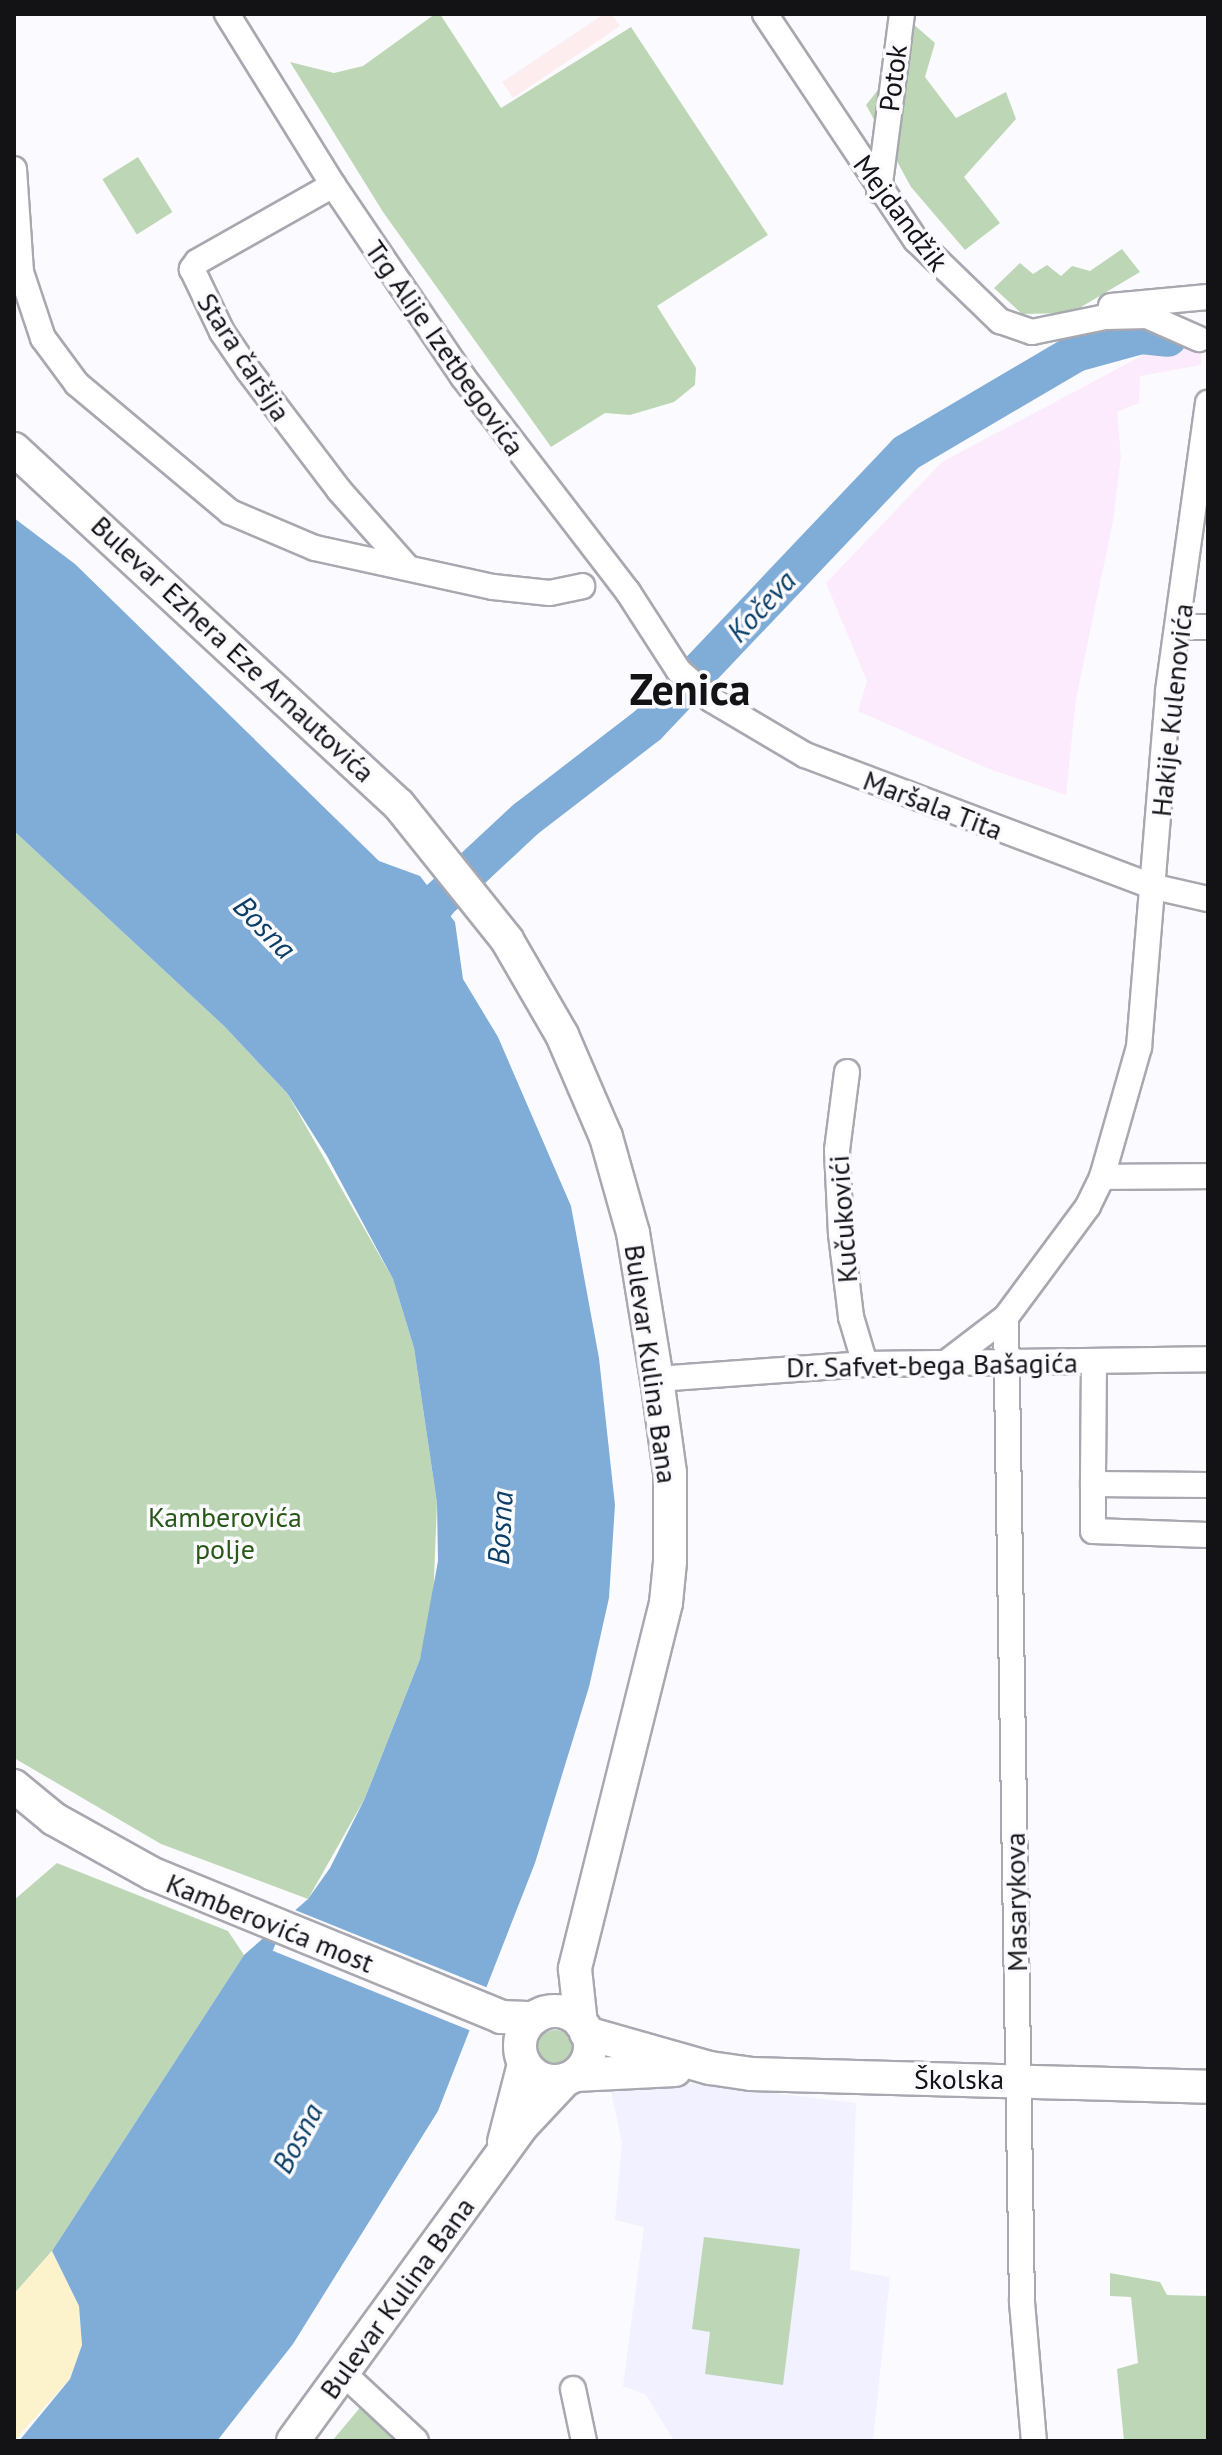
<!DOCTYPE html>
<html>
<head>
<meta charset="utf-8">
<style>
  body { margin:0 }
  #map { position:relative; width:1222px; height:2455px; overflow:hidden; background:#fbfbff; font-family:"PT Sans",sans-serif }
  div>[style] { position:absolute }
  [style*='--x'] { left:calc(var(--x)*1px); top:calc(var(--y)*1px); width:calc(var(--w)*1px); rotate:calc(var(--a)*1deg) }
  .commercial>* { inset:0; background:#fcebfd }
  .industrial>* { inset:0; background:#fdedee }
  .built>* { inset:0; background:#f1f1ff }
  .green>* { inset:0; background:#bdd7b6; transform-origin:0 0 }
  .round { border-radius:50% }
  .sand>* { inset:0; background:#fcf2cc }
  .water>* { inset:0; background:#80add7 }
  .pier>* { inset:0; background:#fbfbff; transform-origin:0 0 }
  .river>* { height:38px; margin:-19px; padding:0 19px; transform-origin:19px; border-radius:19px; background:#80add7 }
  .roads { filter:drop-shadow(2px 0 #a8a8b1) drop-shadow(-2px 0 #a8a8b1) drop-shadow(0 2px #a8a8b1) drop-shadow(0 -2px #a8a8b1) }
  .street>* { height:24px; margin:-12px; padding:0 12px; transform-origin:12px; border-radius:12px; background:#fff }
  .secondary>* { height:32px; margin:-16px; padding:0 16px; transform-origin:16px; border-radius:16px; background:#fff }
  .secondary>.ring { margin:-16px; padding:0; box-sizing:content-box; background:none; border:32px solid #fff; border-radius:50% }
  span { translate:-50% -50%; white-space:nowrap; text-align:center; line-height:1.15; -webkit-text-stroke:7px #fbfbff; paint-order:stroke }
  .street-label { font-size:28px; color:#131316 }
  .park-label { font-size:28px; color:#285717 }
  .water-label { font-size:30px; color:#0b3f67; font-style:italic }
  .town-label { font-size:44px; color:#131316; font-weight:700 }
  .frame { position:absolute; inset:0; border:16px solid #131316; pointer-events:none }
</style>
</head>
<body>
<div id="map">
  <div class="commercial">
    <div style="clip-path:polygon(1201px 343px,1201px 365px,1140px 376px,1139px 403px,1117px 412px,1121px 457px,1113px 521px,1076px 699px,1066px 795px,989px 769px,858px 711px,867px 681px,826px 583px,942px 462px,1162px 345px)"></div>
  </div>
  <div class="industrial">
    <div style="clip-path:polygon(604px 14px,612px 14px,620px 26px,513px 98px,502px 82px)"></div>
  </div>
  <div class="built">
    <div style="clip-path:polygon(688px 2083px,856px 2103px,850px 2270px,890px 2277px,873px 2441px,674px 2441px,646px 2395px,623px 2386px,644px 2227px,615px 2220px,622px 2143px,611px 2091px)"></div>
  </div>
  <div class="green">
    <div style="clip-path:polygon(435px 14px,440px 14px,501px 108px,631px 27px,768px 235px,657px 306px,696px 368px,695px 385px,674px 402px,630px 415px,605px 413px,551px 447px,383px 212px,290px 62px,334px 73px,363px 66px)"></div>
    <div style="clip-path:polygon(904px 16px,935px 43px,925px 77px,956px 118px,1006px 92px,1016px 119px,964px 177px,1000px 223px,965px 250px,911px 187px,866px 105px,889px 76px)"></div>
    <div style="left:138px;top:157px;width:65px;height:42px;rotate:58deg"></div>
    <div style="clip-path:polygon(1122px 249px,1140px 272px,1071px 313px,1022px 314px,994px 288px,1020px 263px,1033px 274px,1047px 265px,1061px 276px,1072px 266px,1090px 271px)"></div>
    <div style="clip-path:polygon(14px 831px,224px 1026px,287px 1093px,393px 1279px,414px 1348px,437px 1503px,433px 1604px,420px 1659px,365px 1798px,308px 1899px,161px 1844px,14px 1758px)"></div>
    <div style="clip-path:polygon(57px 1863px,228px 1931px,244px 1955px,52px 2251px,14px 2294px,14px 1900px)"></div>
    <div class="round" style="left:537px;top:2030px;width:36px;height:36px"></div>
    <div style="clip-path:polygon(704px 2237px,800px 2249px,783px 2385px,705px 2374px,710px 2332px,692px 2329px)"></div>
    <div style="clip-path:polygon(1110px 2273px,1160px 2282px,1167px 2295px,1208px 2296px,1208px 2441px,1124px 2441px,1117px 2369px,1138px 2363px,1131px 2297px,1110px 2296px)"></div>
    <div style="clip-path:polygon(363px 2404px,401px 2441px,332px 2441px)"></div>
  </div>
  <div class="sand">
    <div style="clip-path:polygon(52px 2251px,79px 2306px,82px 2345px,70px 2379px,14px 2441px,14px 2294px)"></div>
  </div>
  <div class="water">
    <div style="clip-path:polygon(14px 518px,75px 564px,379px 861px,420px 876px,455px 922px,463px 979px,498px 1037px,571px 1206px,599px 1358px,615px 1505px,609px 1598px,589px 1687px,535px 1863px,438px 2111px,293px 2344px,217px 2441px,19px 2441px,70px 2379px,82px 2345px,79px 2306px,52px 2251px,244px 1955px,308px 1899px,330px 1868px,365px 1798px,420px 1659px,438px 1561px,437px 1503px,414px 1348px,393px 1279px,327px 1156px,287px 1093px,224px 1026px,14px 831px)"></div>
  </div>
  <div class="pier">
    <div style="left:290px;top:1908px;width:215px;height:46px;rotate:22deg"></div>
  </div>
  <div class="river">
    <div style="--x:411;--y:940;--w:49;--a:-55"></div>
    <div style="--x:439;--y:900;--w:119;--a:-43"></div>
    <div style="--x:526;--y:819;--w:154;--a:-37.6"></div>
    <div style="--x:648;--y:725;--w:375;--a:-46.5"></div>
    <div style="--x:906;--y:453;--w:197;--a:-30.5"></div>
    <div style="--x:1076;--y:353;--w:67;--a:-15.5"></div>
    <div style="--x:1141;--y:335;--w:27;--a:6"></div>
  </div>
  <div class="roads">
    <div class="street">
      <div style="--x:227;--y:14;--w:201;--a:58.2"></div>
      <div style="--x:333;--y:185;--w:232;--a:55.9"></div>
      <div style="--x:463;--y:377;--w:271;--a:52.5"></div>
      <div style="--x:628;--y:592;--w:94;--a:57.2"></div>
      <div style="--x:679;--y:671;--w:44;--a:41.3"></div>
      <div style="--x:712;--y:700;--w:108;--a:30.6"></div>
      <div style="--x:805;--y:755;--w:374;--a:20.7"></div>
      <div style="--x:1155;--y:887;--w:54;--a:12.8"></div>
      <div style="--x:765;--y:14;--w:272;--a:56.3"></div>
      <div style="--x:916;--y:240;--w:117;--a:44"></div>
      <div style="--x:1000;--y:321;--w:34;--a:19"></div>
      <div style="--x:1032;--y:332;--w:76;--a:-11.5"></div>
      <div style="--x:1106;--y:317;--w:41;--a:-1.4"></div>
      <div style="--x:1147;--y:316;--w:57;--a:23.9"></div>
      <div style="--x:14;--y:169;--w:103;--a:86.1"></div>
      <div style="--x:21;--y:272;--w:70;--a:71.6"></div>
      <div style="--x:43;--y:338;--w:57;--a:53.5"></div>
      <div style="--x:77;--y:384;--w:199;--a:39.9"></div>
      <div style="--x:230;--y:512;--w:92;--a:23"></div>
      <div style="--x:315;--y:548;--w:182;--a:12.4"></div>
      <div style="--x:493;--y:587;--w:57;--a:6"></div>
      <div style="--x:550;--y:593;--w:33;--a:-12"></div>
      <div style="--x:333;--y:185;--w:156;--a:150.5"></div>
      <div style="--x:197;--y:262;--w:9;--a:126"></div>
      <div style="--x:192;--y:269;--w:70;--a:64.5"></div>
      <div style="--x:222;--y:332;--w:46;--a:55.6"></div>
      <div style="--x:248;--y:370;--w:151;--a:52.8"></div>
      <div style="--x:339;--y:490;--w:104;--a:48.5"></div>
      <div style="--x:879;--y:191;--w:178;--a:-82.6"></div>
      <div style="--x:1111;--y:306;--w:97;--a:-5.3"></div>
      <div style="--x:1178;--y:627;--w:30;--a:0"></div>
      <div style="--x:847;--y:1072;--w:79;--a:97.3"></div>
      <div style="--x:837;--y:1150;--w:84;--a:87.3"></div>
      <div style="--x:841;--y:1234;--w:84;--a:83.1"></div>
      <div style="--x:851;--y:1317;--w:49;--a:73.4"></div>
      <div style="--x:1102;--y:1177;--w:106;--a:-0.5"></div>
      <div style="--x:1006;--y:1317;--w:985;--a:89.07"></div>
      <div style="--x:1022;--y:2302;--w:140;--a:85.1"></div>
      <div style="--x:947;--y:1362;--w:74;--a:-37.3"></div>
      <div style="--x:1006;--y:1317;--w:138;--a:-53.5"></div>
      <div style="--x:1088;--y:1206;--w:32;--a:-64"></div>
      <div style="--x:1102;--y:1177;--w:135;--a:-74.1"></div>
      <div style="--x:1139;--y:1047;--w:357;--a:-85.3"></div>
      <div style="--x:1168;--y:691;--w:291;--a:-82.1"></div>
      <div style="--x:1094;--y:1362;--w:122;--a:90.5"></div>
      <div style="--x:1093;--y:1484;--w:115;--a:0.5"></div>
      <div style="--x:657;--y:1379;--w:209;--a:-4.1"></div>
      <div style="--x:865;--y:1364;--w:343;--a:-0.8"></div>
      <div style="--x:1093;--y:1484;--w:47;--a:90"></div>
      <div style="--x:1093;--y:1531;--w:115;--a:2"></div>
      <div style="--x:344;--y:2374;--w:98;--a:42.9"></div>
      <div style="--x:573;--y:2389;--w:53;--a:78.1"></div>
    </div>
    <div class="secondary">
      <div style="--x:14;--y:449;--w:524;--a:42.76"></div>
      <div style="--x:399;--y:805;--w:173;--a:51.3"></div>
      <div style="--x:507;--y:940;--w:110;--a:59.9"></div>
      <div style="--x:562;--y:1035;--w:111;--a:66.7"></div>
      <div style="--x:606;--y:1137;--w:100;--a:74.3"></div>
      <div style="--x:633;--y:1233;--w:148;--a:80.7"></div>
      <div style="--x:657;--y:1379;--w:95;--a:82.1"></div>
      <div style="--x:670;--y:1473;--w:89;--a:90"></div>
      <div style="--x:670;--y:1562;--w:41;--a:95.6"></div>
      <div style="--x:666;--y:1603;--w:377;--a:104"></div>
      <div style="--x:575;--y:1969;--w:55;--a:83.8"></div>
      <div style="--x:14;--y:1786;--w:52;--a:39.5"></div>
      <div style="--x:54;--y:1819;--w:113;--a:29.1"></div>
      <div style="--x:153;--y:1874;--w:376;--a:22.3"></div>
      <div style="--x:501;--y:2017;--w:33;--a:2"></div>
      <div class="ring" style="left:520px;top:2011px;width:38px;height:38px"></div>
      <div style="--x:586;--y:2033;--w:129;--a:15.8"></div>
      <div style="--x:710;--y:2068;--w:41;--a:8.3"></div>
      <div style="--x:751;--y:2074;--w:457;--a:1.6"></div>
      <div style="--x:575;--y:2075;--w:100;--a:-2.9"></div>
      <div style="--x:504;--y:2142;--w:81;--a:-75.6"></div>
      <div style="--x:293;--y:2441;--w:389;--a:-54"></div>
      <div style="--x:522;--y:2126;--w:64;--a:-46.9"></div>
    </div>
  </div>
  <div class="street-label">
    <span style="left:893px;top:78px;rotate:-83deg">Potok</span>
    <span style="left:901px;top:213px;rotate:53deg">Mejdandžik</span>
    <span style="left:445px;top:348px;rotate:55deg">Trg Alije Izetbegovića</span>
    <span style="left:244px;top:357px;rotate:57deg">Stara čaršija</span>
    <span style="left:233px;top:649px;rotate:43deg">Bulevar Ezhera Eze Arnautovića</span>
    <span style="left:1172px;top:710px;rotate:-84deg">Hakije Kulenovića</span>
    <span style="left:933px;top:805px;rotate:21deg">Maršala Tita</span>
    <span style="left:843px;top:1219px;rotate:-94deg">Kučukovići</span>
    <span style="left:651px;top:1364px;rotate:82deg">Bulevar Kulina Bana</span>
    <span style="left:932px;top:1365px;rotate:-1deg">Dr. Safvet-bega Bašagića</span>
    <span style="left:1016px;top:1902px;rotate:-91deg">Masarykova</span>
    <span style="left:270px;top:1923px;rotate:22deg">Kamberovića most</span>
    <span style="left:959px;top:2079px">Školska</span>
    <span style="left:397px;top:2298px;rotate:-54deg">Bulevar Kulina Bana</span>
  </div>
  <div class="park-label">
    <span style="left:225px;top:1533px">Kamberovića<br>polje</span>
  </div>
  <div class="water-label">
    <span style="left:761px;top:606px;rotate:-47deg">Kočeva</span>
    <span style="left:265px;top:927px;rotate:46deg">Bosna</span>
    <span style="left:500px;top:1528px;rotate:-87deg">Bosna</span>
    <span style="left:297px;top:2138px;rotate:-62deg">Bosna</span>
  </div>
  <div class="town-label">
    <span style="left:690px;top:689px">Zenica</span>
  </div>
  <div class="frame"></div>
</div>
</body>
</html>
